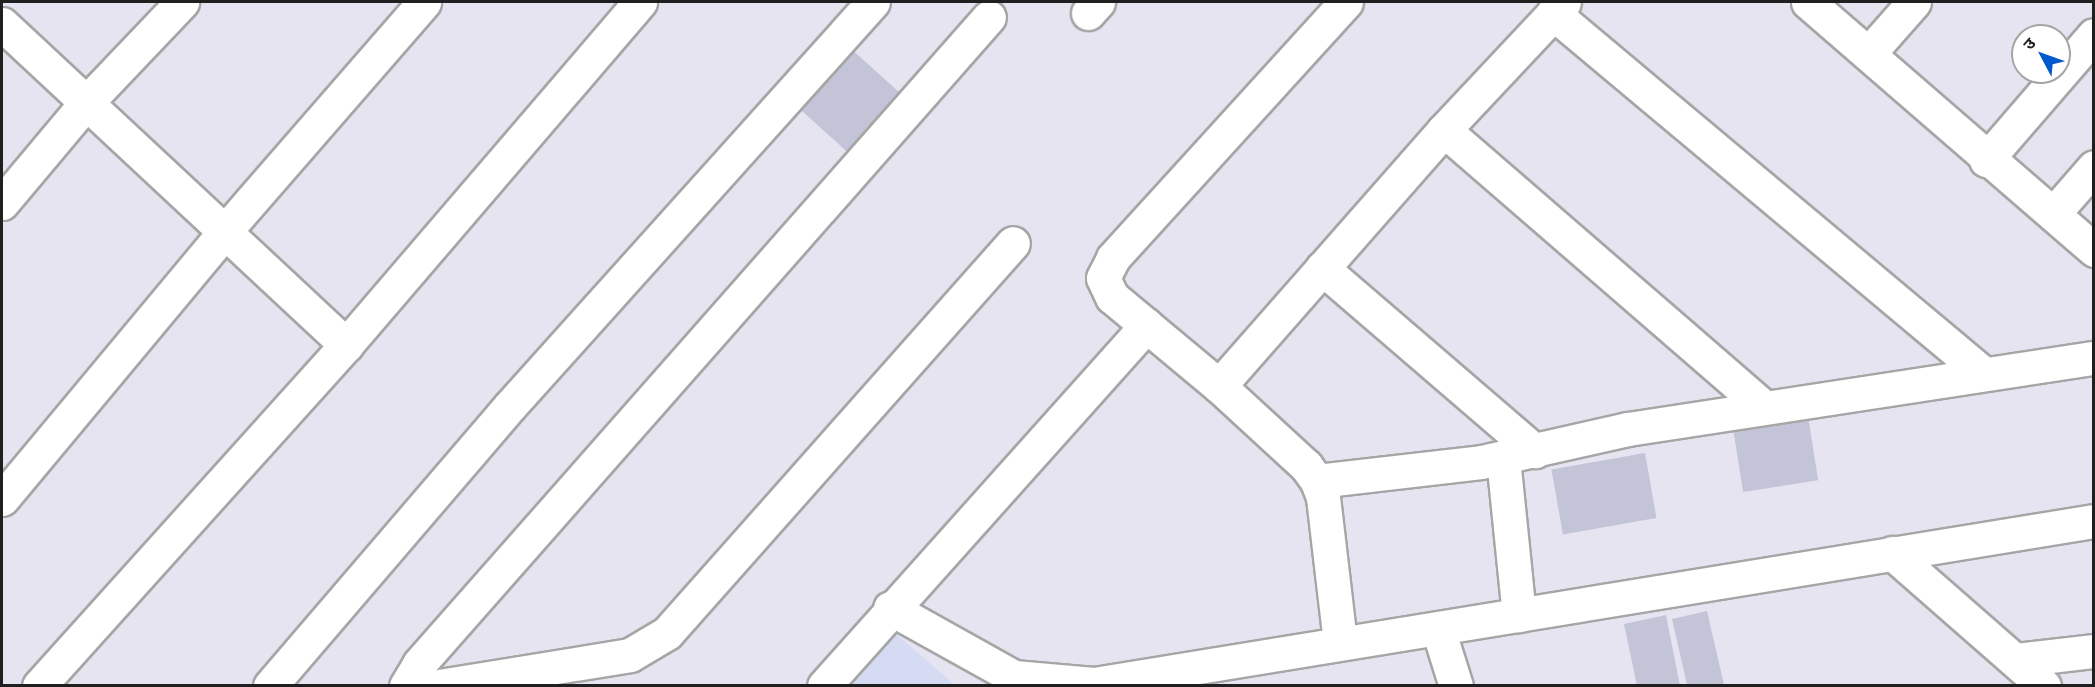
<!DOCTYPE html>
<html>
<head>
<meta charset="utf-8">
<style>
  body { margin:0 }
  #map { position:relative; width:2095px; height:687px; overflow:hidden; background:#e7e4f1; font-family:"Noto Sans","Noto Sans Devanagari",sans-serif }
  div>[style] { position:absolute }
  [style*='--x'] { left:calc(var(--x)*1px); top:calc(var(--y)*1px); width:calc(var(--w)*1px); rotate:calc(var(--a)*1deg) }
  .military>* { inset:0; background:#d6dbf4 }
  .building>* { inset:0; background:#c4c4d8; transform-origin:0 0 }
  .roads { filter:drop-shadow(2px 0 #a6a6a6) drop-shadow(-2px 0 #a6a6a6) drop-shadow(0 2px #a6a6a6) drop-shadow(0 -2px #a6a6a6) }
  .minor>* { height:33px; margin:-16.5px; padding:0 16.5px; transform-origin:16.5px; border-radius:16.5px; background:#fff }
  span { translate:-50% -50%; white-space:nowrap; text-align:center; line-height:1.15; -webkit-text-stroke:5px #fff; paint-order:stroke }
  .frame { position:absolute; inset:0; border:3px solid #1f1f1f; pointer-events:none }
  .north { position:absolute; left:2011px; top:24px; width:60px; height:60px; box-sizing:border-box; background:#fff; border:2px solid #a5a5a5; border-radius:50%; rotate:311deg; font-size:16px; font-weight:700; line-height:24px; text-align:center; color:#1f1f1f }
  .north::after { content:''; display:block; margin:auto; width:21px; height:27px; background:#005ace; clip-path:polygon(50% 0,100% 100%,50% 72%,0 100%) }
</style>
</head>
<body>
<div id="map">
  <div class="military">
    <div style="clip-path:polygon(896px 634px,955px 685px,852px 685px)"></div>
  </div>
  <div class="building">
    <div style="left:849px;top:47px;width:81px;height:79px;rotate:42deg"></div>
    <div style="left:1808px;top:416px;width:65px;height:76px;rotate:81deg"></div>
    <div style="left:1645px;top:453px;width:66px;height:95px;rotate:80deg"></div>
    <div style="left:1707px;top:611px;width:77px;height:36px;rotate:77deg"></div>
    <div style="clip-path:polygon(1666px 615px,1680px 686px,1637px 686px,1624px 624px)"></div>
  </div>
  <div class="roads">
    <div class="minor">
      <div style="--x:1808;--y:2;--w:379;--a:40.9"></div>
      <div style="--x:1088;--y:13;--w:15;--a:-48"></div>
      <div style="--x:1553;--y:13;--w:562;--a:39.95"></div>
      <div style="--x:2;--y:24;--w:471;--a:43"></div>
      <div style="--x:1869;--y:53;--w:68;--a:-48.6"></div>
      <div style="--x:1444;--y:130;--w:423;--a:40.9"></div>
      <div style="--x:1986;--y:160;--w:165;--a:-49.2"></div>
      <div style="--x:2;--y:203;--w:129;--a:-50"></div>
      <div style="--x:85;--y:104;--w:141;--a:-46.4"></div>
      <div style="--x:2053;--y:214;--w:62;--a:-48.9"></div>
      <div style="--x:1322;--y:268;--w:281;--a:40.7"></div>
      <div style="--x:1219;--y:386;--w:341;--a:-48.7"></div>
      <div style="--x:1444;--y:130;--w:175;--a:-46.8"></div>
      <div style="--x:1503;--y:458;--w:158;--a:84.2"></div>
      <div style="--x:1317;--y:481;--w:165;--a:-6.6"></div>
      <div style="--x:1481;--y:462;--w:151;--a:-12.7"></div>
      <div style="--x:1628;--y:429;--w:471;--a:-8.7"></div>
      <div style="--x:2;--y:499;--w:350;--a:-50.2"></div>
      <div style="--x:226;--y:230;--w:302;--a:-49"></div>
      <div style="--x:1892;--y:553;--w:202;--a:41.2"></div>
      <div style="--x:890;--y:608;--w:142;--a:29.1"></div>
      <div style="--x:1014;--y:677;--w:80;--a:5"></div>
      <div style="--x:1094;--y:684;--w:1013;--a:-9.26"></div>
      <div style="--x:1438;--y:629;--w:60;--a:72.5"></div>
      <div style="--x:1340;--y:642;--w:146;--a:-96.7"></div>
      <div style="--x:1323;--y:497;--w:17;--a:-111"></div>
      <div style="--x:1317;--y:481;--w:19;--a:-126"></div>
      <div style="--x:1306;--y:466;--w:118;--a:-137.4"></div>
      <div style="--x:1219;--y:386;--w:139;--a:-140.2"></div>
      <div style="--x:1112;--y:297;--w:21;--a:-115"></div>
      <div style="--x:1103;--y:278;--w:22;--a:-63"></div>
      <div style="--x:1113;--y:258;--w:346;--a:-47.7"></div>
      <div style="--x:2016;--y:660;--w:79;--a:-6.6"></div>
      <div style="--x:39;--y:686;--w:459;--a:-48"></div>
      <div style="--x:346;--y:345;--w:452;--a:-49.4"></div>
      <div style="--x:270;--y:686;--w:369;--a:-49.4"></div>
      <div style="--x:510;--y:406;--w:543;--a:-48.06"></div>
      <div style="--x:406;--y:686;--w:26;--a:-59"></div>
      <div style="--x:419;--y:664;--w:862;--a:-48.62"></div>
      <div style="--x:439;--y:686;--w:193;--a:-9.2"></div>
      <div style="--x:630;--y:655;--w:43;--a:-30.7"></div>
      <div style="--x:667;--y:633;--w:521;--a:-48.42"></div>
      <div style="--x:824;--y:686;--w:484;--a:-48.2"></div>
    </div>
  </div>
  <div class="frame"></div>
  <div class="north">उ</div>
</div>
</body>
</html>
